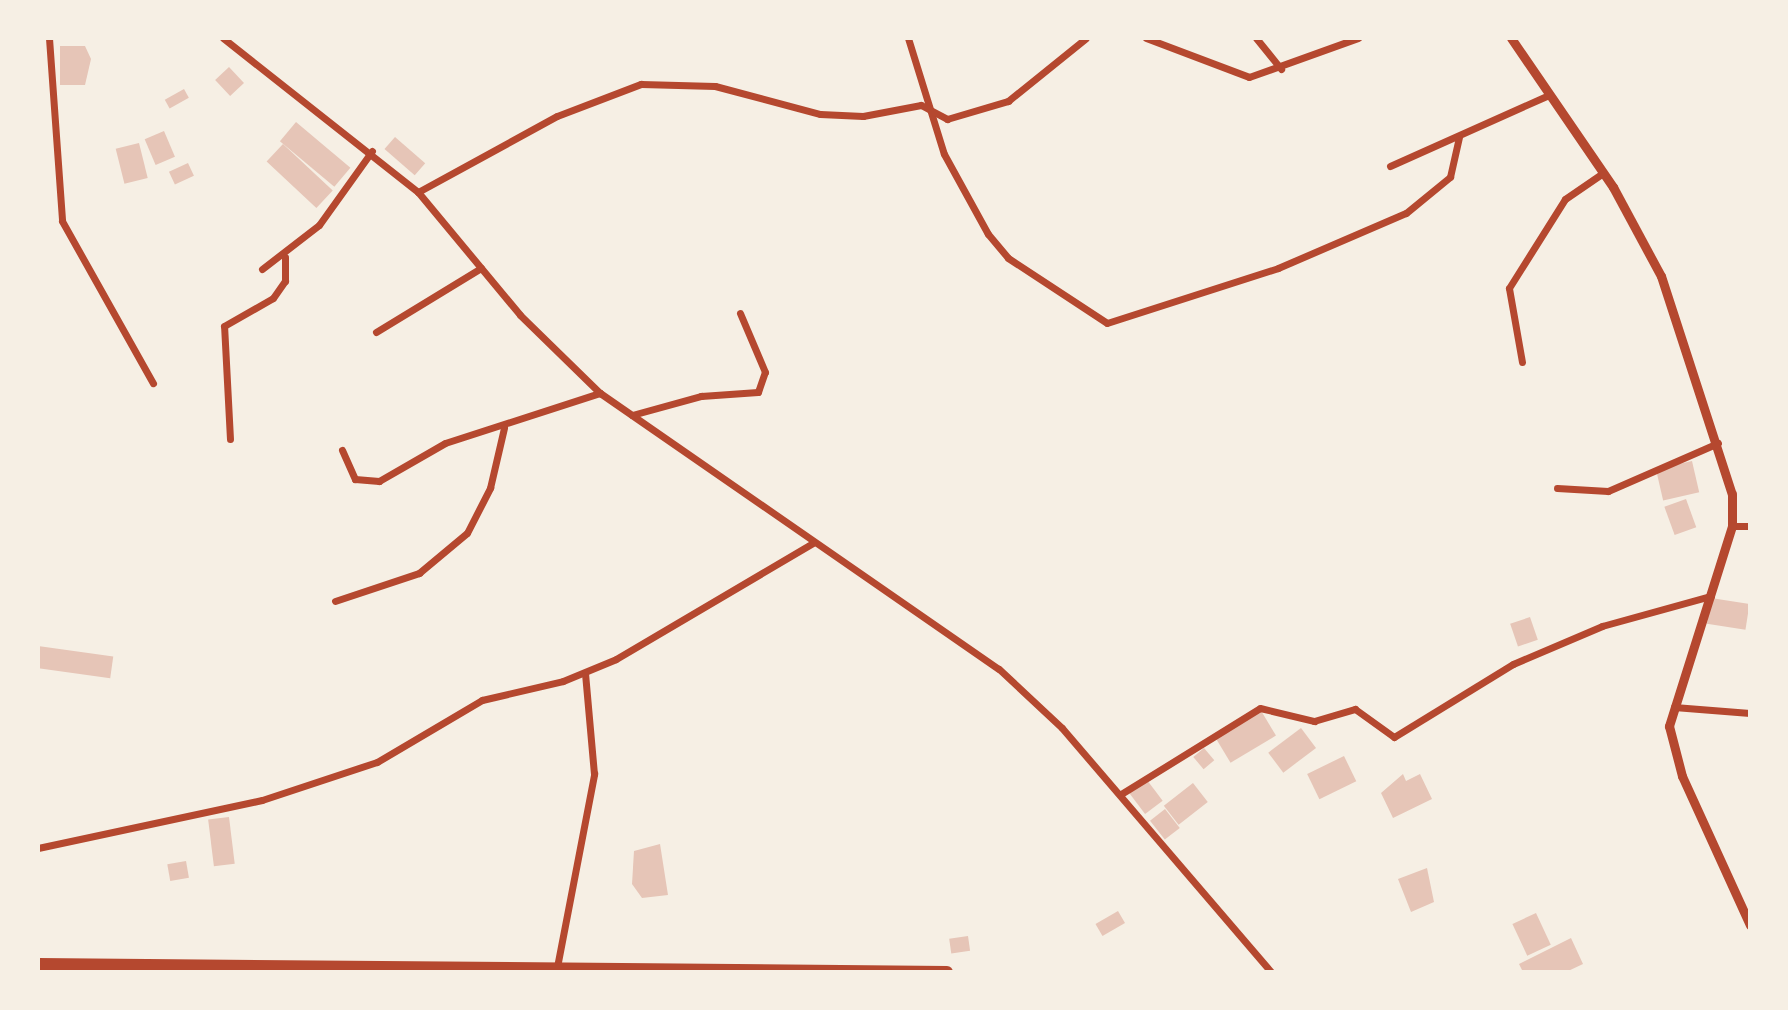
<!DOCTYPE html>
<html>
<head>
<meta charset="utf-8">
<style>
  body { margin:0 }
  #map { position:relative; width:1788px; height:1010px; overflow:hidden; background:#f6efe4; font-family:Barlow,sans-serif }
  div>[style] { position:absolute }
  [style*='--x'] { left:calc(var(--x)*1px); top:calc(var(--y)*1px); width:calc(var(--w)*1px); rotate:calc(var(--a)*1deg) }
  .building>* { inset:0; background:#e6c5b7; transform-origin:0 0 }
  .minor>* { height:7px; margin:-3.5px; padding:0 3.5px; transform-origin:3.5px; border-radius:3.5px; background:#b5482f }
  .tertiary>* { height:9px; margin:-4.5px; padding:0 4.5px; transform-origin:4.5px; border-radius:4.5px; background:#b5482f }
  .primary>* { height:12px; margin:-6px; padding:0 6px; transform-origin:6px; border-radius:6px; background:#b5482f }
  span { translate:-50% -50%; white-space:nowrap; text-align:center; line-height:1.15; -webkit-text-stroke:6px #f6efe4; paint-order:stroke }
  .frame { position:absolute; inset:0; border:40px solid #f6efe4; pointer-events:none }
</style>
</head>
<body>
<div id="map">
  <div class="building">
    <div style="clip-path:polygon(60px 46px,85px 46px,91px 59px,85px 85px,60px 85px)"></div>
    <div style="left:229px;top:67px;width:22px;height:19px;rotate:47deg"></div>
    <div style="left:184px;top:89px;width:10px;height:22px;rotate:61deg"></div>
    <div style="left:296px;top:122px;width:71px;height:25px;rotate:40deg"></div>
    <div style="left:164px;top:131px;width:28px;height:21px;rotate:67deg"></div>
    <div style="left:395px;top:137px;width:40px;height:16px;rotate:41deg"></div>
    <div style="left:139px;top:143px;width:36px;height:24px;rotate:76deg"></div>
    <div style="left:283px;top:144px;width:68px;height:24px;rotate:43deg"></div>
    <div style="left:188px;top:163px;width:14px;height:21px;rotate:65deg"></div>
    <div style="left:1692px;top:461px;width:32px;height:37px;rotate:77deg"></div>
    <div style="left:1686px;top:499px;width:30px;height:23px;rotate:70deg"></div>
    <div style="left:1711px;top:598px;width:39px;height:26px;rotate:9deg"></div>
    <div style="left:1530px;top:617px;width:24px;height:21px;rotate:71deg"></div>
    <div style="left:38px;top:646px;width:76px;height:22px;rotate:8deg"></div>
    <div style="left:1260px;top:709px;width:31px;height:53px;rotate:59deg"></div>
    <div style="left:1301px;top:728px;width:25px;height:41px;rotate:53deg"></div>
    <div style="left:1204px;top:748px;width:16px;height:14px;rotate:50deg"></div>
    <div style="left:1344px;top:756px;width:28px;height:41px;rotate:64deg"></div>
    <div style="clip-path:polygon(1403px 774px,1406px 781px,1420px 774px,1432px 799px,1393px 818px,1381px 793px)"></div>
    <div style="left:1147px;top:780px;width:26px;height:22px;rotate:53deg"></div>
    <div style="left:1193px;top:783px;width:24px;height:37px;rotate:52deg"></div>
    <div style="left:1165px;top:809px;width:24px;height:19px;rotate:52deg"></div>
    <div style="left:229px;top:817px;width:47px;height:21px;rotate:83deg"></div>
    <div style="clip-path:polygon(660px 844px,668px 895px,642px 898px,632px 884px,634px 851px)"></div>
    <div style="left:186px;top:861px;width:17px;height:19px;rotate:80deg"></div>
    <div style="clip-path:polygon(1427px 868px,1434px 902px,1411px 912px,1398px 879px)"></div>
    <div style="left:1118px;top:911px;width:14px;height:26px;rotate:60deg"></div>
    <div style="left:1536px;top:913px;width:35px;height:26px;rotate:65deg"></div>
    <div style="left:968px;top:936px;width:15px;height:19px;rotate:82deg"></div>
    <div style="clip-path:polygon(1571px 938px,1583px 964px,1566px 972px,1523px 972px,1519px 964px)"></div>
  </div>
  <div class="minor">
    <div style="--x:49;--y:38;--w:183;--a:85.9"></div>
    <div style="--x:62;--y:221;--w:186;--a:60.7"></div>
    <div style="--x:223;--y:38;--w:248;--a:38.3"></div>
    <div style="--x:418;--y:192;--w:160;--a:50.3"></div>
    <div style="--x:520;--y:315;--w:112;--a:44.3"></div>
    <div style="--x:600;--y:393;--w:485;--a:34.7"></div>
    <div style="--x:999;--y:669;--w:86;--a:43.1"></div>
    <div style="--x:1062;--y:728;--w:321;--a:49.4"></div>
    <div style="--x:908;--y:38;--w:121;--a:72.8"></div>
    <div style="--x:944;--y:154;--w:91;--a:61.2"></div>
    <div style="--x:988;--y:234;--w:31;--a:50"></div>
    <div style="--x:1008;--y:258;--w:118;--a:33.3"></div>
    <div style="--x:1107;--y:323;--w:180;--a:-17.8"></div>
    <div style="--x:1278;--y:268;--w:139;--a:-23.3"></div>
    <div style="--x:1406;--y:213;--w:57;--a:-39.3"></div>
    <div style="--x:1450;--y:177;--w:41;--a:-77.3"></div>
    <div style="--x:1146;--y:38;--w:110;--a:20.7"></div>
    <div style="--x:1249;--y:77;--w:116;--a:-19.7"></div>
    <div style="--x:1256;--y:38;--w:40;--a:51"></div>
    <div style="--x:1390;--y:166;--w:174;--a:-24.1"></div>
    <div style="--x:418;--y:192;--w:158;--a:-28.7"></div>
    <div style="--x:557;--y:116;--w:90;--a:-20.9"></div>
    <div style="--x:641;--y:84;--w:74;--a:1.5"></div>
    <div style="--x:715;--y:86;--w:109;--a:14.9"></div>
    <div style="--x:820;--y:114;--w:43;--a:2.7"></div>
    <div style="--x:863;--y:116;--w:59;--a:-10.7"></div>
    <div style="--x:921;--y:105;--w:30;--a:28"></div>
    <div style="--x:947;--y:119;--w:64;--a:-16.4"></div>
    <div style="--x:1008;--y:101;--w:100;--a:-38.9"></div>
    <div style="--x:262;--y:269;--w:72;--a:-37.7"></div>
    <div style="--x:319;--y:225;--w:91;--a:-54.4"></div>
    <div style="--x:376;--y:332;--w:123;--a:-31.4"></div>
    <div style="--x:1522;--y:362;--w:75;--a:-100"></div>
    <div style="--x:1509;--y:288;--w:105;--a:-57.8"></div>
    <div style="--x:1565;--y:199;--w:46;--a:-34.4"></div>
    <div style="--x:632;--y:415;--w:72;--a:-15.4"></div>
    <div style="--x:701;--y:396;--w:57;--a:-4"></div>
    <div style="--x:758;--y:392;--w:21;--a:-71"></div>
    <div style="--x:765;--y:372;--w:64;--a:-113"></div>
    <div style="--x:230;--y:439;--w:113;--a:-93"></div>
    <div style="--x:224;--y:326;--w:56;--a:-29.7"></div>
    <div style="--x:273;--y:298;--w:21;--a:-55"></div>
    <div style="--x:285;--y:281;--w:24;--a:-90"></div>
    <div style="--x:342;--y:450;--w:32;--a:66"></div>
    <div style="--x:355;--y:479;--w:24;--a:5"></div>
    <div style="--x:379;--y:481;--w:76;--a:-29.9"></div>
    <div style="--x:445;--y:443;--w:163;--a:-17.9"></div>
    <div style="--x:1557;--y:488;--w:51;--a:3.4"></div>
    <div style="--x:1608;--y:491;--w:120;--a:-23.6"></div>
    <div style="--x:1732;--y:526;--w:18;--a:0"></div>
    <div style="--x:335;--y:601;--w:89;--a:-18.4"></div>
    <div style="--x:419;--y:573;--w:62;--a:-39.8"></div>
    <div style="--x:467;--y:533;--w:51;--a:-62.9"></div>
    <div style="--x:490;--y:488;--w:62;--a:-76.9"></div>
    <div style="--x:1674;--y:707;--w:76;--a:4.5"></div>
    <div style="--x:1121;--y:794;--w:163;--a:-31.7"></div>
    <div style="--x:1260;--y:708;--w:56;--a:13.5"></div>
    <div style="--x:1314;--y:721;--w:43;--a:-16.3"></div>
    <div style="--x:1355;--y:709;--w:48;--a:35.7"></div>
    <div style="--x:1394;--y:737;--w:140;--a:-31.5"></div>
    <div style="--x:1513;--y:664;--w:97;--a:-23.1"></div>
    <div style="--x:1602;--y:626;--w:113;--a:-15.4"></div>
    <div style="--x:38;--y:848;--w:229;--a:-12.1"></div>
    <div style="--x:262;--y:800;--w:121;--a:-18.3"></div>
    <div style="--x:377;--y:762;--w:122;--a:-30.6"></div>
    <div style="--x:482;--y:700;--w:83;--a:-13.2"></div>
    <div style="--x:563;--y:681;--w:57;--a:-22.5"></div>
    <div style="--x:616;--y:659;--w:229;--a:-30.5"></div>
    <div style="--x:557;--y:967;--w:197;--a:-79.1"></div>
    <div style="--x:594;--y:774;--w:101;--a:-95.1"></div>
  </div>
  <div class="tertiary">
    <div style="--x:1511;--y:38;--w:181;--a:55.6"></div>
    <div style="--x:1613;--y:187;--w:101;--a:61.7"></div>
    <div style="--x:1661;--y:276;--w:229;--a:72"></div>
    <div style="--x:1732;--y:494;--w:32;--a:90"></div>
    <div style="--x:1732;--y:526;--w:210;--a:107.5"></div>
    <div style="--x:1669;--y:726;--w:52;--a:75.4"></div>
    <div style="--x:1682;--y:776;--w:164;--a:65.5"></div>
  </div>
  <div class="primary">
    <div style="--x:38;--y:964;--w:909;--a:0.5"></div>
  </div>
  <div class="frame"></div>
</div>
</body>
</html>
